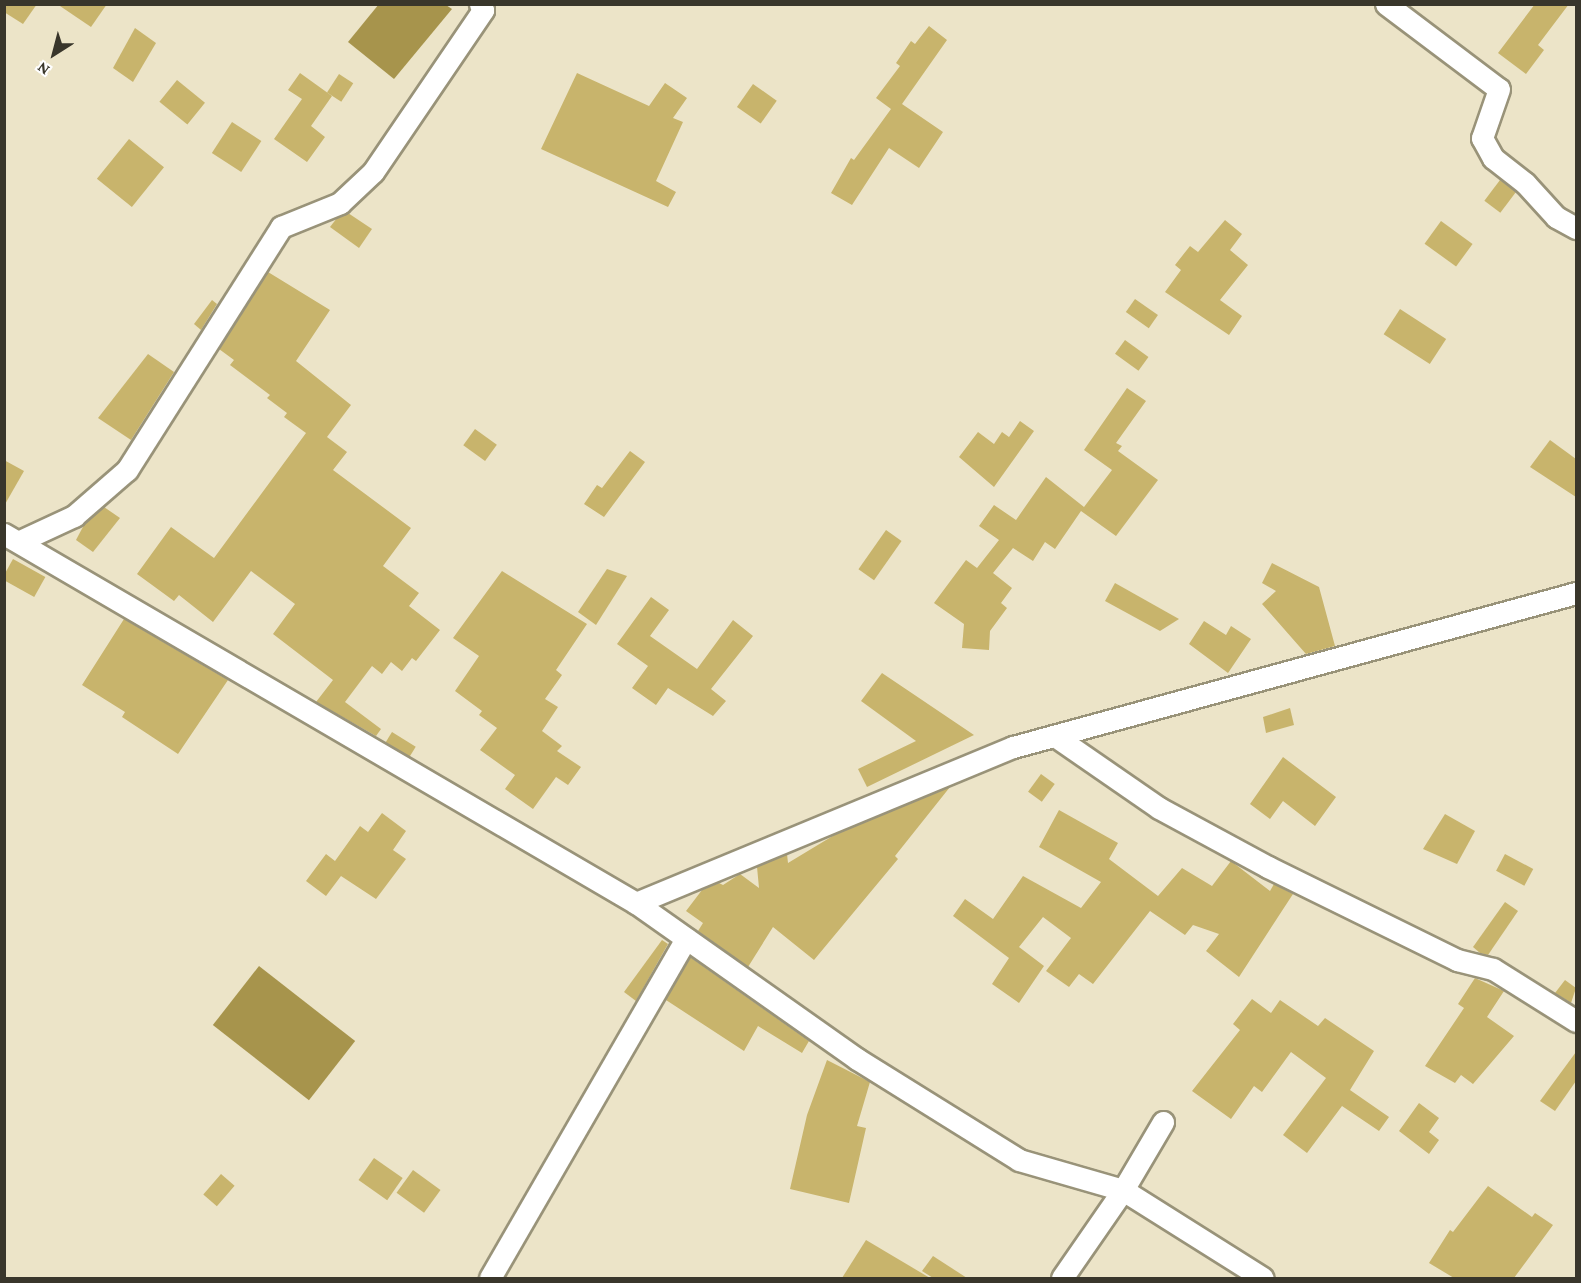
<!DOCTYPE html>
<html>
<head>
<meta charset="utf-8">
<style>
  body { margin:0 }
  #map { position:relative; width:1581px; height:1283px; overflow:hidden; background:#ece4c8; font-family:"Crimson Pro",serif }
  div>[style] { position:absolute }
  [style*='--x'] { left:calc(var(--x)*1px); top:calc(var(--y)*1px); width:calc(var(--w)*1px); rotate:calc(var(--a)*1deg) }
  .water>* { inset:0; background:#a7944c; transform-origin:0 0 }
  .building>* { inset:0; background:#c8b46c; transform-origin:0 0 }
  .roads { filter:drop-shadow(2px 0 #999379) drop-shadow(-2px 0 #999379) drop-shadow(0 2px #999379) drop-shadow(0 -2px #999379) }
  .minor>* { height:21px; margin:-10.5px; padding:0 10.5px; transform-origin:10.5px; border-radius:10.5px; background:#fff }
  span { translate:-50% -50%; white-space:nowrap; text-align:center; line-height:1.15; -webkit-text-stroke:4.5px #fff; paint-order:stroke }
  .frame { position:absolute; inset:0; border:6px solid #39362b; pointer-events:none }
  .north { position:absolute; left:24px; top:24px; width:60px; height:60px; -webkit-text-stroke:4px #fff; paint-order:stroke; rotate:216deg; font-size:16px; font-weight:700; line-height:24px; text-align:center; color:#39362b }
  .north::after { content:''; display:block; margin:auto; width:21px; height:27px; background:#39362b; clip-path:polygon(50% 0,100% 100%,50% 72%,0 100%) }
</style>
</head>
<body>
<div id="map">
  <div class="water">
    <div style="clip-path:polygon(379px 4px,446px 5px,452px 9px,394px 79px,348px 42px)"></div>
    <div style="left:259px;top:966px;width:122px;height:75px;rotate:38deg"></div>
  </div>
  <div class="building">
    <div style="clip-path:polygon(4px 4px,37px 4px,23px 24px,4px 12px)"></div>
    <div style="clip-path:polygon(57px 4px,107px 4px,91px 27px)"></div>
    <div style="clip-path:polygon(1535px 4px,1569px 4px,1538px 45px,1544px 50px,1526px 74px,1498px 53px)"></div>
    <div style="clip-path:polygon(929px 26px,947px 40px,902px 104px,943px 132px,919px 168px,889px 148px,852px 205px,831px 193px,851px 158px,854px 160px,891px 109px,876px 98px,900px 66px,896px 63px,911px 41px,915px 44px)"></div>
    <div style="clip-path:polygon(135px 28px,156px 43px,133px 82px,113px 68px)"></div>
    <div style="clip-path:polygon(300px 73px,332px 96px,311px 126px,325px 137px,307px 162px,274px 139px,302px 99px,288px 90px)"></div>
    <div style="clip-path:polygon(577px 73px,649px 106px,665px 83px,687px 98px,673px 118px,683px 122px,656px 181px,676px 192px,668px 207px,541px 149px)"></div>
    <div style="left:339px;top:74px;width:17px;height:22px;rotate:33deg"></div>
    <div style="left:177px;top:80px;width:36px;height:28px;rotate:39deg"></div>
    <div style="left:753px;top:84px;width:29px;height:28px;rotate:35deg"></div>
    <div style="left:232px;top:122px;width:35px;height:37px;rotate:33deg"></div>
    <div style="left:129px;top:139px;width:45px;height:51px;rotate:39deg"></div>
    <div style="left:1500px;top:180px;width:20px;height:26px;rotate:37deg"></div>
    <div style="clip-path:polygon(348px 213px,372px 229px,359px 248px,330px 227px,337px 218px)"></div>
    <div style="clip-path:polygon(1225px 220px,1242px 234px,1230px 250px,1248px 265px,1220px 300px,1242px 316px,1229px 335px,1165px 292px,1181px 270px,1175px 265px,1190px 246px,1198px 252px)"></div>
    <div style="left:1441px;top:221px;width:39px;height:28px;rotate:36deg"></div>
    <div style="clip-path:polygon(268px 272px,330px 310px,296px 361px,351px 405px,327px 437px,347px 452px,333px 470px,411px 528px,383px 566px,419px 593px,409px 606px,440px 630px,416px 661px,412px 658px,402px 671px,391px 662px,382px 674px,372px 666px,345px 702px,381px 729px,376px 736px,316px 702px,333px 680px,273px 634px,295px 604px,251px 571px,213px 622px,179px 595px,174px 601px,137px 574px,171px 527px,214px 558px,306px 433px,284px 417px,287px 413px,267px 398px,270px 395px,230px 365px,234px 360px,219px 349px)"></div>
    <div style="left:1135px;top:299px;width:28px;height:16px;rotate:35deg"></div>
    <div style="clip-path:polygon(212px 300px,217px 304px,201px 330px,194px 324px)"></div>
    <div style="left:1400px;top:309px;width:55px;height:30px;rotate:33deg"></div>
    <div style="left:1125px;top:340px;width:29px;height:17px;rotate:36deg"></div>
    <div style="clip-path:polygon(148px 354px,174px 372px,131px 440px,98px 418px)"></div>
    <div style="clip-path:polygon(1127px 388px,1146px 401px,1116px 443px,1122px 446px,1118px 451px,1158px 480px,1116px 536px,1081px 511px,1055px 549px,1045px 542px,1033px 561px,1013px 548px,993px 573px,1012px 588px,1001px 603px,1007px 608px,990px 631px,989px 650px,962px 648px,964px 624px,934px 603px,966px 560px,977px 568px,999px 540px,979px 526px,994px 505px,1016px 520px,1046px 477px,1084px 507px,1112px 470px,1084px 450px)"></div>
    <div style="clip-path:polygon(1020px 421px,1034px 431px,994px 487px,959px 457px,978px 432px,994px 444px,1002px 432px,1009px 437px)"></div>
    <div style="left:475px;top:429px;width:27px;height:20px;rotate:36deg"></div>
    <div style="clip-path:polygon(1550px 440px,1576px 459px,1576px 497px,1530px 467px)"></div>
    <div style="clip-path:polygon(630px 451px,645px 462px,604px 517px,584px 504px,597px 485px,602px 488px)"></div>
    <div style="clip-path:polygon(4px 460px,24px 471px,4px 506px)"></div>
    <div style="clip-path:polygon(104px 507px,120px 518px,93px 552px,76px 540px,85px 523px)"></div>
    <div style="left:886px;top:530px;width:19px;height:48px;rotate:35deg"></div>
    <div style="left:13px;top:559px;width:37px;height:23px;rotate:29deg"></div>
    <div style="clip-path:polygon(1272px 563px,1319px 587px,1335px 646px,1306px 654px,1262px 604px,1276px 591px,1262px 583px)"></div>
    <div style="clip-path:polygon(607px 569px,627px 576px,596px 625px,578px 612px)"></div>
    <div style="clip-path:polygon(502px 571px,587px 624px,556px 670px,562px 675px,545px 699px,558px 707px,542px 731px,562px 746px,557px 751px,581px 767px,568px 785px,556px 777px,533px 809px,505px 789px,515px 775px,480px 750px,497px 728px,479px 715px,482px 711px,455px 691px,479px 656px,453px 638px)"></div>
    <div style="clip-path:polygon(1115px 583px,1179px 619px,1160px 631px,1105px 601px)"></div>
    <div style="clip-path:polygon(651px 597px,669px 610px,650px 636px,697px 669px,733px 620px,753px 636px,711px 689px,726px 701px,713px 716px,668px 688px,656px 705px,632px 688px,648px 666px,617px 644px)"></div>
    <div style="clip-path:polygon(124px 619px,228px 680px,178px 754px,122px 717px,125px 712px,82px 685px)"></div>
    <div style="clip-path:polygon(1204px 621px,1226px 635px,1231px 626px,1251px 639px,1228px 673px,1189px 644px)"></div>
    <div style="clip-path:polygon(882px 673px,974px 735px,867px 787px,858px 769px,916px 741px,861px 701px)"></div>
    <div style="clip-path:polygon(1290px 708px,1294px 725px,1266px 733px,1263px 717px)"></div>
    <div style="left:392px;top:732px;width:28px;height:12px;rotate:32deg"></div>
    <div style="clip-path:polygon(1283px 757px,1336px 797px,1315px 826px,1283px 801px,1270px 819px,1250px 804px)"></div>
    <div style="left:1041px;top:774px;width:17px;height:22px;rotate:36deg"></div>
    <div style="clip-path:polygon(950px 787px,895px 856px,898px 859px,814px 960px,773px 927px,748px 967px,698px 931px,703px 923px,686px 911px,702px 890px,719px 883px,723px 885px,740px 874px,759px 888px,757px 867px,787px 854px,788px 863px,836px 834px)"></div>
    <div style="clip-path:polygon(1059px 810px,1118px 843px,1109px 859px,1158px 896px,1182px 868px,1212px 886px,1231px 861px,1270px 891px,1274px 884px,1293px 894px,1239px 977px,1206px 951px,1219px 934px,1193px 925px,1185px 935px,1150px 911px,1093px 984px,1079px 974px,1069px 987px,1046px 971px,1071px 938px,1043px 917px,1019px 947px,1044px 966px,1019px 1003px,992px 984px,1009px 958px,953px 916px,965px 899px,993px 919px,1023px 876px,1081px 908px,1101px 882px,1039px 847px)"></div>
    <div style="clip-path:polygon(382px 813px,406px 831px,393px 850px,406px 859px,376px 899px,341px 876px,326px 896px,306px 881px,326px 854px,335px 861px,360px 826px,368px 832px)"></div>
    <div style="clip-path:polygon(1445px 814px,1475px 831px,1457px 864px,1423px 849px)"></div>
    <div style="left:1505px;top:854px;width:32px;height:19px;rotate:28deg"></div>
    <div style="clip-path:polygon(1505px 902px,1518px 911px,1488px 955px,1480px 953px,1473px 947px)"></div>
    <div style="clip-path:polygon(662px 940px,668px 944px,636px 1001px,624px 992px)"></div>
    <div style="clip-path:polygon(690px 957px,809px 1041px,802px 1053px,758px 1026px,744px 1051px,666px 1000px)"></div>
    <div style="clip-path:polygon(1475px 978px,1504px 991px,1487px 1017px,1514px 1036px,1473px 1084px,1461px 1075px,1455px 1083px,1425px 1066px,1464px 1008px,1458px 1004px)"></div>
    <div style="clip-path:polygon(1565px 980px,1576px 988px,1571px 1003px,1555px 993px)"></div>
    <div style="clip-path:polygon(1252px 999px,1271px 1013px,1280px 1000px,1318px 1026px,1325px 1018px,1374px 1051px,1350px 1090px,1389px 1117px,1379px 1131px,1342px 1106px,1307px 1153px,1283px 1135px,1326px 1078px,1291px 1052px,1262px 1092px,1254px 1086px,1231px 1119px,1192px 1091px,1240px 1030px,1233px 1024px)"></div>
    <div style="clip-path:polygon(1576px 1052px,1576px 1081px,1555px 1111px,1540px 1101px)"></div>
    <div style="clip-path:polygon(827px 1060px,870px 1082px,857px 1126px,866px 1128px,849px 1203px,790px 1189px,807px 1115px)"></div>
    <div style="clip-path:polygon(1419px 1103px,1439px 1118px,1429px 1132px,1439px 1140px,1429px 1154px,1399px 1131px)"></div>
    <div style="left:374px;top:1158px;width:35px;height:27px;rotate:35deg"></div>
    <div style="left:413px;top:1170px;width:34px;height:28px;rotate:36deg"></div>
    <div style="left:221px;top:1174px;width:18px;height:27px;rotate:41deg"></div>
    <div style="clip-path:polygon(1488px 1186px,1532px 1217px,1535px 1213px,1553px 1225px,1514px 1278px,1454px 1278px,1429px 1263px,1450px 1230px,1453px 1232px)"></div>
    <div style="clip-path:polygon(866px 1240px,930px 1278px,842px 1278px)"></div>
    <div style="clip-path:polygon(933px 1256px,967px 1278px,933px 1278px,922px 1271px)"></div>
  </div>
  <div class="roads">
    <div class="minor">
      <div style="--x:1386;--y:4;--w:141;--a:37"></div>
      <div style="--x:1499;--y:89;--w:52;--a:109.1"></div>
      <div style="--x:1482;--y:138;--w:23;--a:61"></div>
      <div style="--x:1493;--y:158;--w:41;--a:38"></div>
      <div style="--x:1525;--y:183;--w:46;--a:47.6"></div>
      <div style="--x:1556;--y:217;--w:23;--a:29"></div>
      <div style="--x:4;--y:534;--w:732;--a:30.28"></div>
      <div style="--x:636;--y:903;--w:271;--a:35.2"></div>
      <div style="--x:857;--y:1059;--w:191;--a:31.9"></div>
      <div style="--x:1019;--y:1160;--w:108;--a:16.1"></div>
      <div style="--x:1123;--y:1190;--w:165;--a:32.2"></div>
      <div style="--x:20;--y:541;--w:60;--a:-24.8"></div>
      <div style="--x:74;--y:516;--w:70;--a:-41"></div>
      <div style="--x:127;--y:470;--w:288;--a:-57.6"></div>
      <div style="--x:281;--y:227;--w:64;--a:-22.1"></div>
      <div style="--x:340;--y:203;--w:45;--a:-43.2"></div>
      <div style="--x:373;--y:172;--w:196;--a:-55.8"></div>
      <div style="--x:483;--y:10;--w:7;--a:-117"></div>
      <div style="--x:1055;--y:736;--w:126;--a:34.7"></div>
      <div style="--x:1159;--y:808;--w:124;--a:28.4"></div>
      <div style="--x:1268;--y:867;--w:211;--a:26.2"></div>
      <div style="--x:1457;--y:960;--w:37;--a:14"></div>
      <div style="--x:1493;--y:969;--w:98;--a:32.1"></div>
      <div style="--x:636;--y:903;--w:408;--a:-22.5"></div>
      <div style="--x:1013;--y:747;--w:584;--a:-15.3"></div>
      <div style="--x:490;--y:1278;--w:392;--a:-60"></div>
      <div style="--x:1062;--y:1278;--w:107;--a:-55.3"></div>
      <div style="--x:1123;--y:1190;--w:79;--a:-59.5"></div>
    </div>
  </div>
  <div class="frame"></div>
  <div class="north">N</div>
</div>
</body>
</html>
